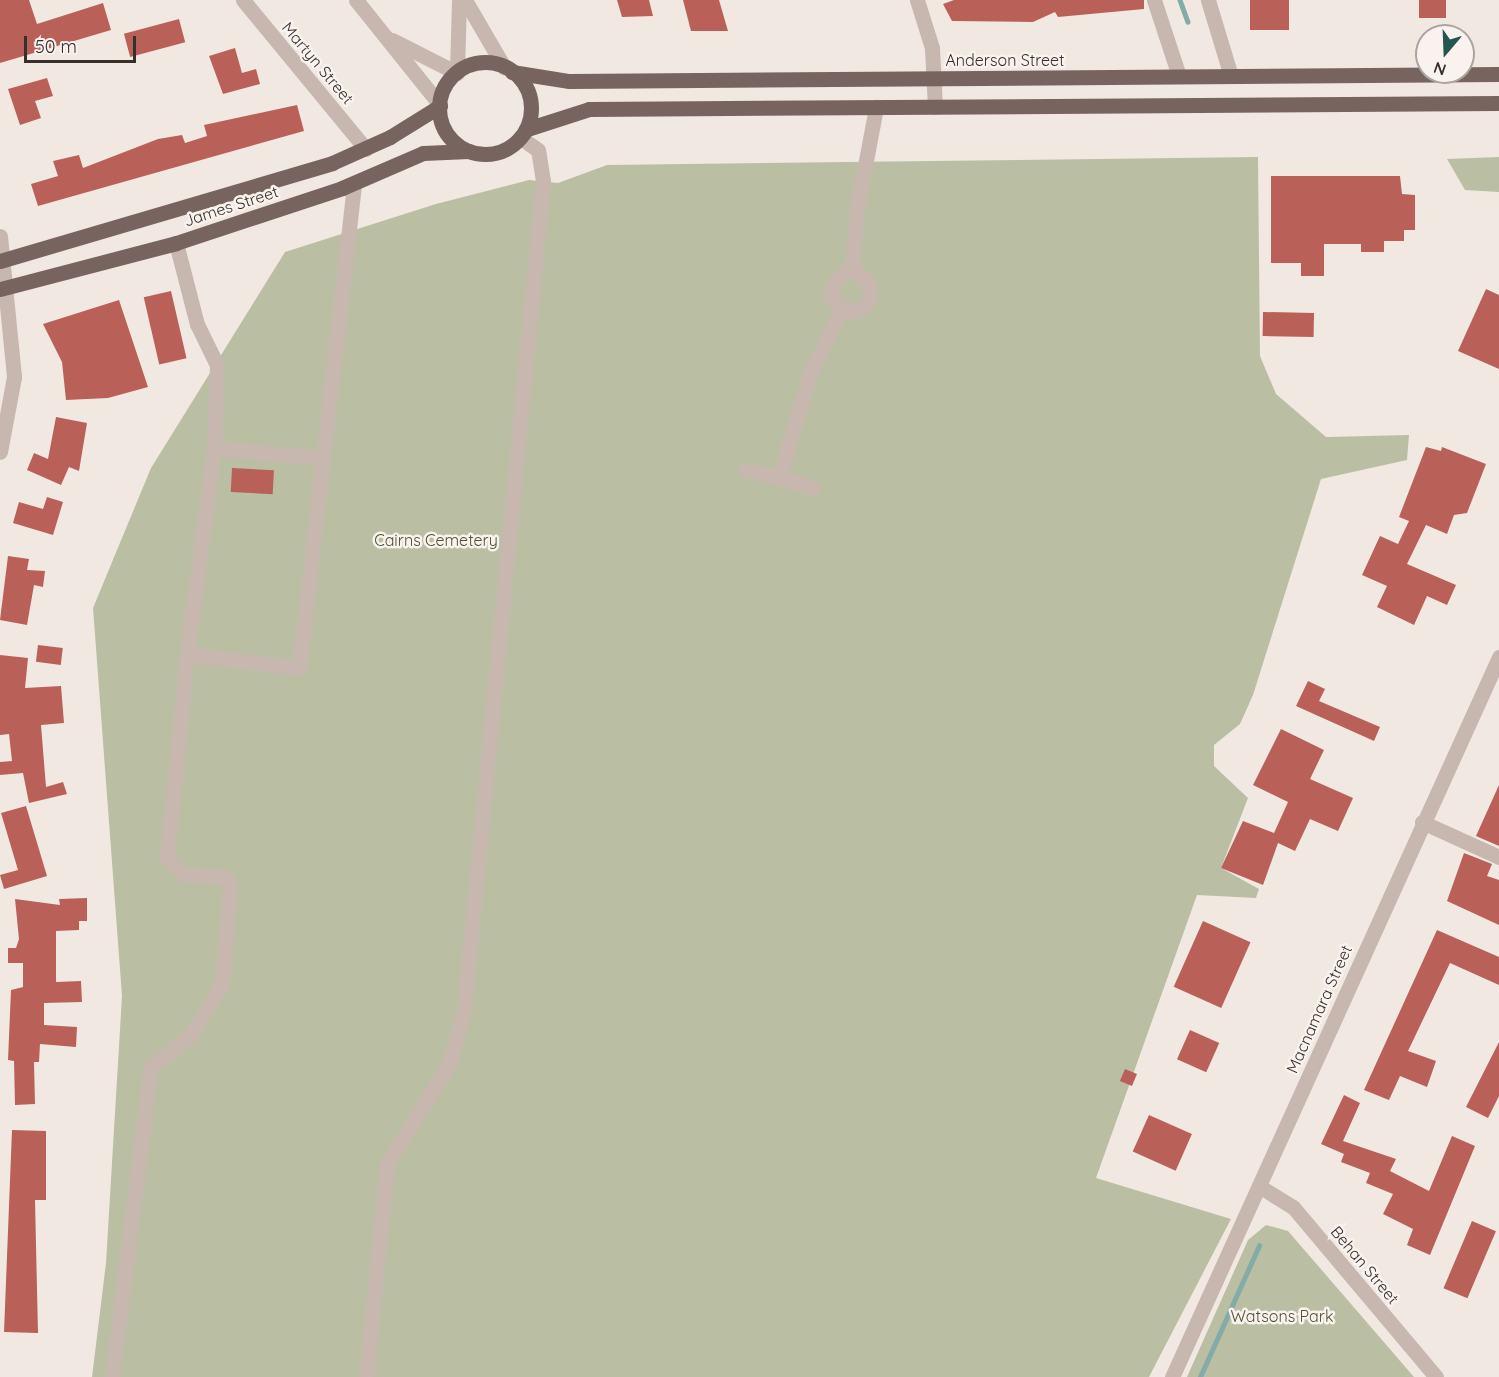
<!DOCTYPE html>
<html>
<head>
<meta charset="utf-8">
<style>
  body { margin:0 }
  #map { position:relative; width:1499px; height:1377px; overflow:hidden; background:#f1e8e2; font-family:Quicksand,sans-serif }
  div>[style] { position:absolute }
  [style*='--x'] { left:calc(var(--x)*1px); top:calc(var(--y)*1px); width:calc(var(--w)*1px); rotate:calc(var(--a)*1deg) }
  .green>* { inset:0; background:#babfa3 }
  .stream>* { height:4.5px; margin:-2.25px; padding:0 2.25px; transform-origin:2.25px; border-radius:2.25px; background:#84aba7 }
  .building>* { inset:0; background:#b96158; transform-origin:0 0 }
  .minor>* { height:15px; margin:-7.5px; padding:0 7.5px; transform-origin:7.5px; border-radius:7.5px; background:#c8b7af }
  .major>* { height:15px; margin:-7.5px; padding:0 7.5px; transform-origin:7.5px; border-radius:7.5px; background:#78645f }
  .major>.ring { margin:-7.5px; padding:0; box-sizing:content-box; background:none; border:15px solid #78645f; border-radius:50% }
  span { translate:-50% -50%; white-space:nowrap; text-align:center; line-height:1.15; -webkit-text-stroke:5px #f9f2ee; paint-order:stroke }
  .street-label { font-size:16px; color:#382e2c }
  .park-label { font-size:16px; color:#4c5432 }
  .north { position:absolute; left:1415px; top:24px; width:60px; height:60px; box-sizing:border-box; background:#f9f2ee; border:2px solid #aca4a0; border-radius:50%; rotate:199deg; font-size:16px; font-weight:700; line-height:24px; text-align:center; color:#382e2c }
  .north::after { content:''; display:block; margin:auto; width:21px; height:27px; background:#265551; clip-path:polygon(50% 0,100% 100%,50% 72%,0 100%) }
  .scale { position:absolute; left:24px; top:36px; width:112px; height:27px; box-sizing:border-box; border:3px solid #382e2c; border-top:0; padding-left:8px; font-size:18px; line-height:21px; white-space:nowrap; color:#382e2c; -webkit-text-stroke:4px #f9f2ee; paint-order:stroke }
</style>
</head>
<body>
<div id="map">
  <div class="green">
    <div style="clip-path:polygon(1258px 157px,1260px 356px,1276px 394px,1326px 437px,1409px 435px,1407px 460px,1321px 479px,1253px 695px,1240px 724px,1214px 745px,1214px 766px,1248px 798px,1221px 868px,1259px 889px,1256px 898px,1197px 895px,1096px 1178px,1231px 1219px,1149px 1377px,92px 1377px,106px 1263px,122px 996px,93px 608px,151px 468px,285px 252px,436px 204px,529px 180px,558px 183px,607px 165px)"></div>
    <div style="clip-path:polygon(1499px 157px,1499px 192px,1465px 190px,1447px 159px)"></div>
    <div style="clip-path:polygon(1266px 1225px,1288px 1231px,1414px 1377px,1187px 1377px,1248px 1240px)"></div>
  </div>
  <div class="stream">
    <div style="--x:1180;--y:0;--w:23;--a:70"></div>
    <div style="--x:1200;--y:1377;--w:144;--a:-65.8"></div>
  </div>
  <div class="building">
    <div style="clip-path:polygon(0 0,29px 0,37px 24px,103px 3px,111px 30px,0 63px)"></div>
    <div style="clip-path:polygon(617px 0,649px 0,653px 16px,622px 17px)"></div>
    <div style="clip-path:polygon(683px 0,719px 0,728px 31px,691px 31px)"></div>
    <div style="clip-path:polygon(954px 0,1144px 0,1144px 9px,1058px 17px,1055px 12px,1033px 22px,952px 21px,943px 4px)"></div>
    <div style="left:1250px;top:0;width:39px;height:30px"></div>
    <div style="left:1419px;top:0;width:27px;height:18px"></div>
    <div style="left:179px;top:19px;width:24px;height:57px;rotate:75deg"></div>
    <div style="clip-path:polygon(235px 48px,242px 73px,256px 69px,260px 84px,223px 94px,209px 56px)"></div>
    <div style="clip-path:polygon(47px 78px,53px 96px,35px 101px,41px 118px,20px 125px,8px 89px)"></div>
    <div style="clip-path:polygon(297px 105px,304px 131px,38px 206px,31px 184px,58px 176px,53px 161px,79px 155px,83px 168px,158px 139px,182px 135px,185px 143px,207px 136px,204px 125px)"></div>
    <div style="clip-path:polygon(1271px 176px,1400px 176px,1402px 194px,1415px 195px,1415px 230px,1404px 230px,1404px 241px,1384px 241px,1384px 252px,1361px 252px,1361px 244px,1324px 244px,1324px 276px,1301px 276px,1301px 263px,1271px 263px)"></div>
    <div style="clip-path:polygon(1486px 289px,1499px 295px,1499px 369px,1458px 351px)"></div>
    <div style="left:171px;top:291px;width:69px;height:28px;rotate:77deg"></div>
    <div style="clip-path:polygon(119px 300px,148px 387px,108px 398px,66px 400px,62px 362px,43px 324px)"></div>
    <div style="left:1263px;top:312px;width:51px;height:24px;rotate:1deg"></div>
    <div style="clip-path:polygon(56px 417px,87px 423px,79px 471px,69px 467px,61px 485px,27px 470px,34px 453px,48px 459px)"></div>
    <div style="clip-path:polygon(1426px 447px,1441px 451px,1442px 447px,1486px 464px,1467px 513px,1454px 515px,1447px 534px,1426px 525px,1407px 564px,1456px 585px,1447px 605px,1427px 596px,1414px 625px,1377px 607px,1387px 586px,1362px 575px,1380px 536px,1398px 544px,1409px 521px,1399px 517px)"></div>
    <div style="left:232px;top:468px;width:42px;height:24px;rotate:3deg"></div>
    <div style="clip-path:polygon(47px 497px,63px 502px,53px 535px,13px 523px,19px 502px,43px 509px)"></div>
    <div style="clip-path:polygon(8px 556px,29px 559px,27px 570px,45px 571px,43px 587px,34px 585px,27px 625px,0 620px)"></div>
    <div style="left:38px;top:645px;width:25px;height:17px;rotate:7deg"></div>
    <div style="clip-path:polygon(0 655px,28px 658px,25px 688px,61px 686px,64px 723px,41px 725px,46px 787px,63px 782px,67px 794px,29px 803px,23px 773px,0 775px,0 762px,12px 761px,9px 734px,0 735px)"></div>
    <div style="clip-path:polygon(1308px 681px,1325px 689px,1319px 701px,1380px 727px,1374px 741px,1296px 706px)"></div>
    <div style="clip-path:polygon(1281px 729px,1324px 750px,1310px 779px,1353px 798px,1338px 831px,1310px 819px,1295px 851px,1278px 843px,1263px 885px,1221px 868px,1243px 821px,1274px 833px,1288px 802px,1253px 785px)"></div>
    <div style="clip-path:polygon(1499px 785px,1499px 846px,1476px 836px)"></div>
    <div style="clip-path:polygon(26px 806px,47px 876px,4px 889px,0 875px,18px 870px,1px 813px)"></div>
    <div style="clip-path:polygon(1464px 853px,1492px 864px,1487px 876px,1499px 880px,1499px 925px,1447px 901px)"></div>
    <div style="clip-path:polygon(87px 898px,87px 921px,79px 921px,79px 930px,56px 931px,56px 982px,81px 981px,82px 1002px,44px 1003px,44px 1025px,77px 1027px,76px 1047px,40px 1044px,39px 1062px,34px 1062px,35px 1104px,15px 1105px,14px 1061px,8px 1060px,11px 990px,23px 987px,23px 963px,8px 963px,8px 948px,16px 948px,19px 939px,15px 899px,60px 905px,59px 899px)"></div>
    <div style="left:1203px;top:921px;width:52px;height:72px;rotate:24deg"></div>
    <div style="clip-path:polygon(1437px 930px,1499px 957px,1499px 985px,1450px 963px,1408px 1051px,1436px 1061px,1427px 1087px,1400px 1076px,1389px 1100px,1364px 1090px)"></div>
    <div style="left:1190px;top:1030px;width:32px;height:32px;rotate:24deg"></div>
    <div style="clip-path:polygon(1499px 1042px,1499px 1096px,1488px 1118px,1466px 1107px)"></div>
    <div style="left:1125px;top:1069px;width:13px;height:13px;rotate:23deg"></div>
    <div style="clip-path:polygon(1344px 1095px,1360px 1103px,1343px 1141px,1396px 1159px,1390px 1171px,1429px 1191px,1452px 1136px,1475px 1146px,1430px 1255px,1407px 1245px,1413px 1229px,1383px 1214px,1393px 1194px,1366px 1183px,1370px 1173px,1341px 1162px,1344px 1154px,1321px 1144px)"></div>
    <div style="left:1149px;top:1115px;width:47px;height:40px;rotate:24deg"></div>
    <div style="clip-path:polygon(12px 1130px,46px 1131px,46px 1200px,35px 1200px,38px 1333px,4px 1332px)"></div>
    <div style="left:1472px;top:1221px;width:26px;height:73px;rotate:23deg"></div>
  </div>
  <div class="minor">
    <div style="--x:243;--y:0;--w:193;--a:50.5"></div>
    <div style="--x:356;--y:0;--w:134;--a:51.3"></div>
    <div style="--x:465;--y:0;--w:78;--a:59.8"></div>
    <div style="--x:917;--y:0;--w:50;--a:72.6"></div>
    <div style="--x:932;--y:48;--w:59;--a:87.1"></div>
    <div style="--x:1154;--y:0;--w:80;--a:71.8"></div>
    <div style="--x:1208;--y:0;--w:79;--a:73.2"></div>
    <div style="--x:392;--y:40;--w:73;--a:26.9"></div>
    <div style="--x:457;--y:72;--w:71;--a:-88.4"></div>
    <div style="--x:0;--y:236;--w:142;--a:84.3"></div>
    <div style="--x:14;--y:377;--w:76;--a:100.6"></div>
    <div style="--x:176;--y:243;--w:84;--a:75.5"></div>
    <div style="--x:197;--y:324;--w:46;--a:64"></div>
    <div style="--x:217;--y:365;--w:83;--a:92.1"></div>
    <div style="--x:852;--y:266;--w:25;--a:138"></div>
    <div style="--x:833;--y:283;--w:13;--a:99"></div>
    <div style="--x:831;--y:296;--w:14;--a:54"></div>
    <div style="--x:839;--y:307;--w:14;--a:21"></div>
    <div style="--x:852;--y:312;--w:14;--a:-21"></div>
    <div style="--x:865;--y:307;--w:10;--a:-61"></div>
    <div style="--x:870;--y:298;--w:14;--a:-94"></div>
    <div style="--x:869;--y:284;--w:25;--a:-133"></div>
    <div style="--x:852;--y:266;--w:58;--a:-85.1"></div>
    <div style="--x:857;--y:208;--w:103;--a:-79.3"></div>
    <div style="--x:320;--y:458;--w:106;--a:-174.6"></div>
    <div style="--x:214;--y:448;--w:208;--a:97.5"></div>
    <div style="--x:187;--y:654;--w:113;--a:7.1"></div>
    <div style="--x:299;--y:668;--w:488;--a:-83.5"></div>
    <div style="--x:745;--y:470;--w:35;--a:12"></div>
    <div style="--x:813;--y:488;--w:36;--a:-162"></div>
    <div style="--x:779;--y:477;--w:111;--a:-73.2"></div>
    <div style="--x:811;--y:371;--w:70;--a:-63.8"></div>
    <div style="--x:1422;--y:822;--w:85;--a:24.4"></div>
    <div style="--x:1259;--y:1186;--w:40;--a:32"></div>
    <div style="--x:1293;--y:1207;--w:222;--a:49.9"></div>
    <div style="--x:112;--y:1377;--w:313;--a:-82.9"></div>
    <div style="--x:151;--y:1066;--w:49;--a:-37.6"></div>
    <div style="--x:190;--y:1036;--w:61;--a:-58.4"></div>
    <div style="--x:222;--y:984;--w:99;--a:-85.4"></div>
    <div style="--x:230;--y:885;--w:9;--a:-117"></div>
    <div style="--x:226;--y:877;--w:43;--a:-176"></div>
    <div style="--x:183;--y:874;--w:23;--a:-135"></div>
    <div style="--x:167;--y:858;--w:205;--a:-84.4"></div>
    <div style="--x:366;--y:1377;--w:214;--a:-84.4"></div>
    <div style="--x:387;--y:1164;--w:120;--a:-58.3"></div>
    <div style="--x:450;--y:1062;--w:55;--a:-75.2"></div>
    <div style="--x:464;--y:1009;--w:832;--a:-84.55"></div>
    <div style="--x:543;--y:181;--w:31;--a:-99"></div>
    <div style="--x:538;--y:150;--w:21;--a:-145"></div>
    <div style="--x:1172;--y:1377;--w:791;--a:-65.57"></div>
  </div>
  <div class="major">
    <div class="ring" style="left:439px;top:62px;width:77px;height:77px"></div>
    <div style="--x:512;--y:72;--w:58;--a:9"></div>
    <div style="--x:569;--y:81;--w:930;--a:-0.43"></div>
    <div style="--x:527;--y:129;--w:65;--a:-17.9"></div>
    <div style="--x:589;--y:109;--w:910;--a:-0.38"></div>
    <div style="--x:0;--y:261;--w:346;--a:-16.4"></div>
    <div style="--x:332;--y:163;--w:64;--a:-24.1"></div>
    <div style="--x:390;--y:137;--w:59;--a:-31.8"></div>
    <div style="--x:0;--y:289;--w:182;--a:-14.6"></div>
    <div style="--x:176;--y:243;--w:175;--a:-18.3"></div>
    <div style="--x:342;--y:188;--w:88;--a:-23.4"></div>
    <div style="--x:423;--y:153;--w:46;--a:-2.5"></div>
  </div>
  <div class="street-label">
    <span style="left:1005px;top:60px">Anderson Street</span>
    <span style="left:318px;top:63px;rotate:50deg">Martyn Street</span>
    <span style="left:231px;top:206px;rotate:-18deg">James Street</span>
    <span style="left:1319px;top:1009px;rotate:-66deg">Macnamara Street</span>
    <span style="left:1365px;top:1265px;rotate:50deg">Behan Street</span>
  </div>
  <div class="park-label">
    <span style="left:436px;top:540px">Cairns Cemetery</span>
    <span style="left:1282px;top:1316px">Watsons Park</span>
  </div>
  <div class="north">N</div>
  <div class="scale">50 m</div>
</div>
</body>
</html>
